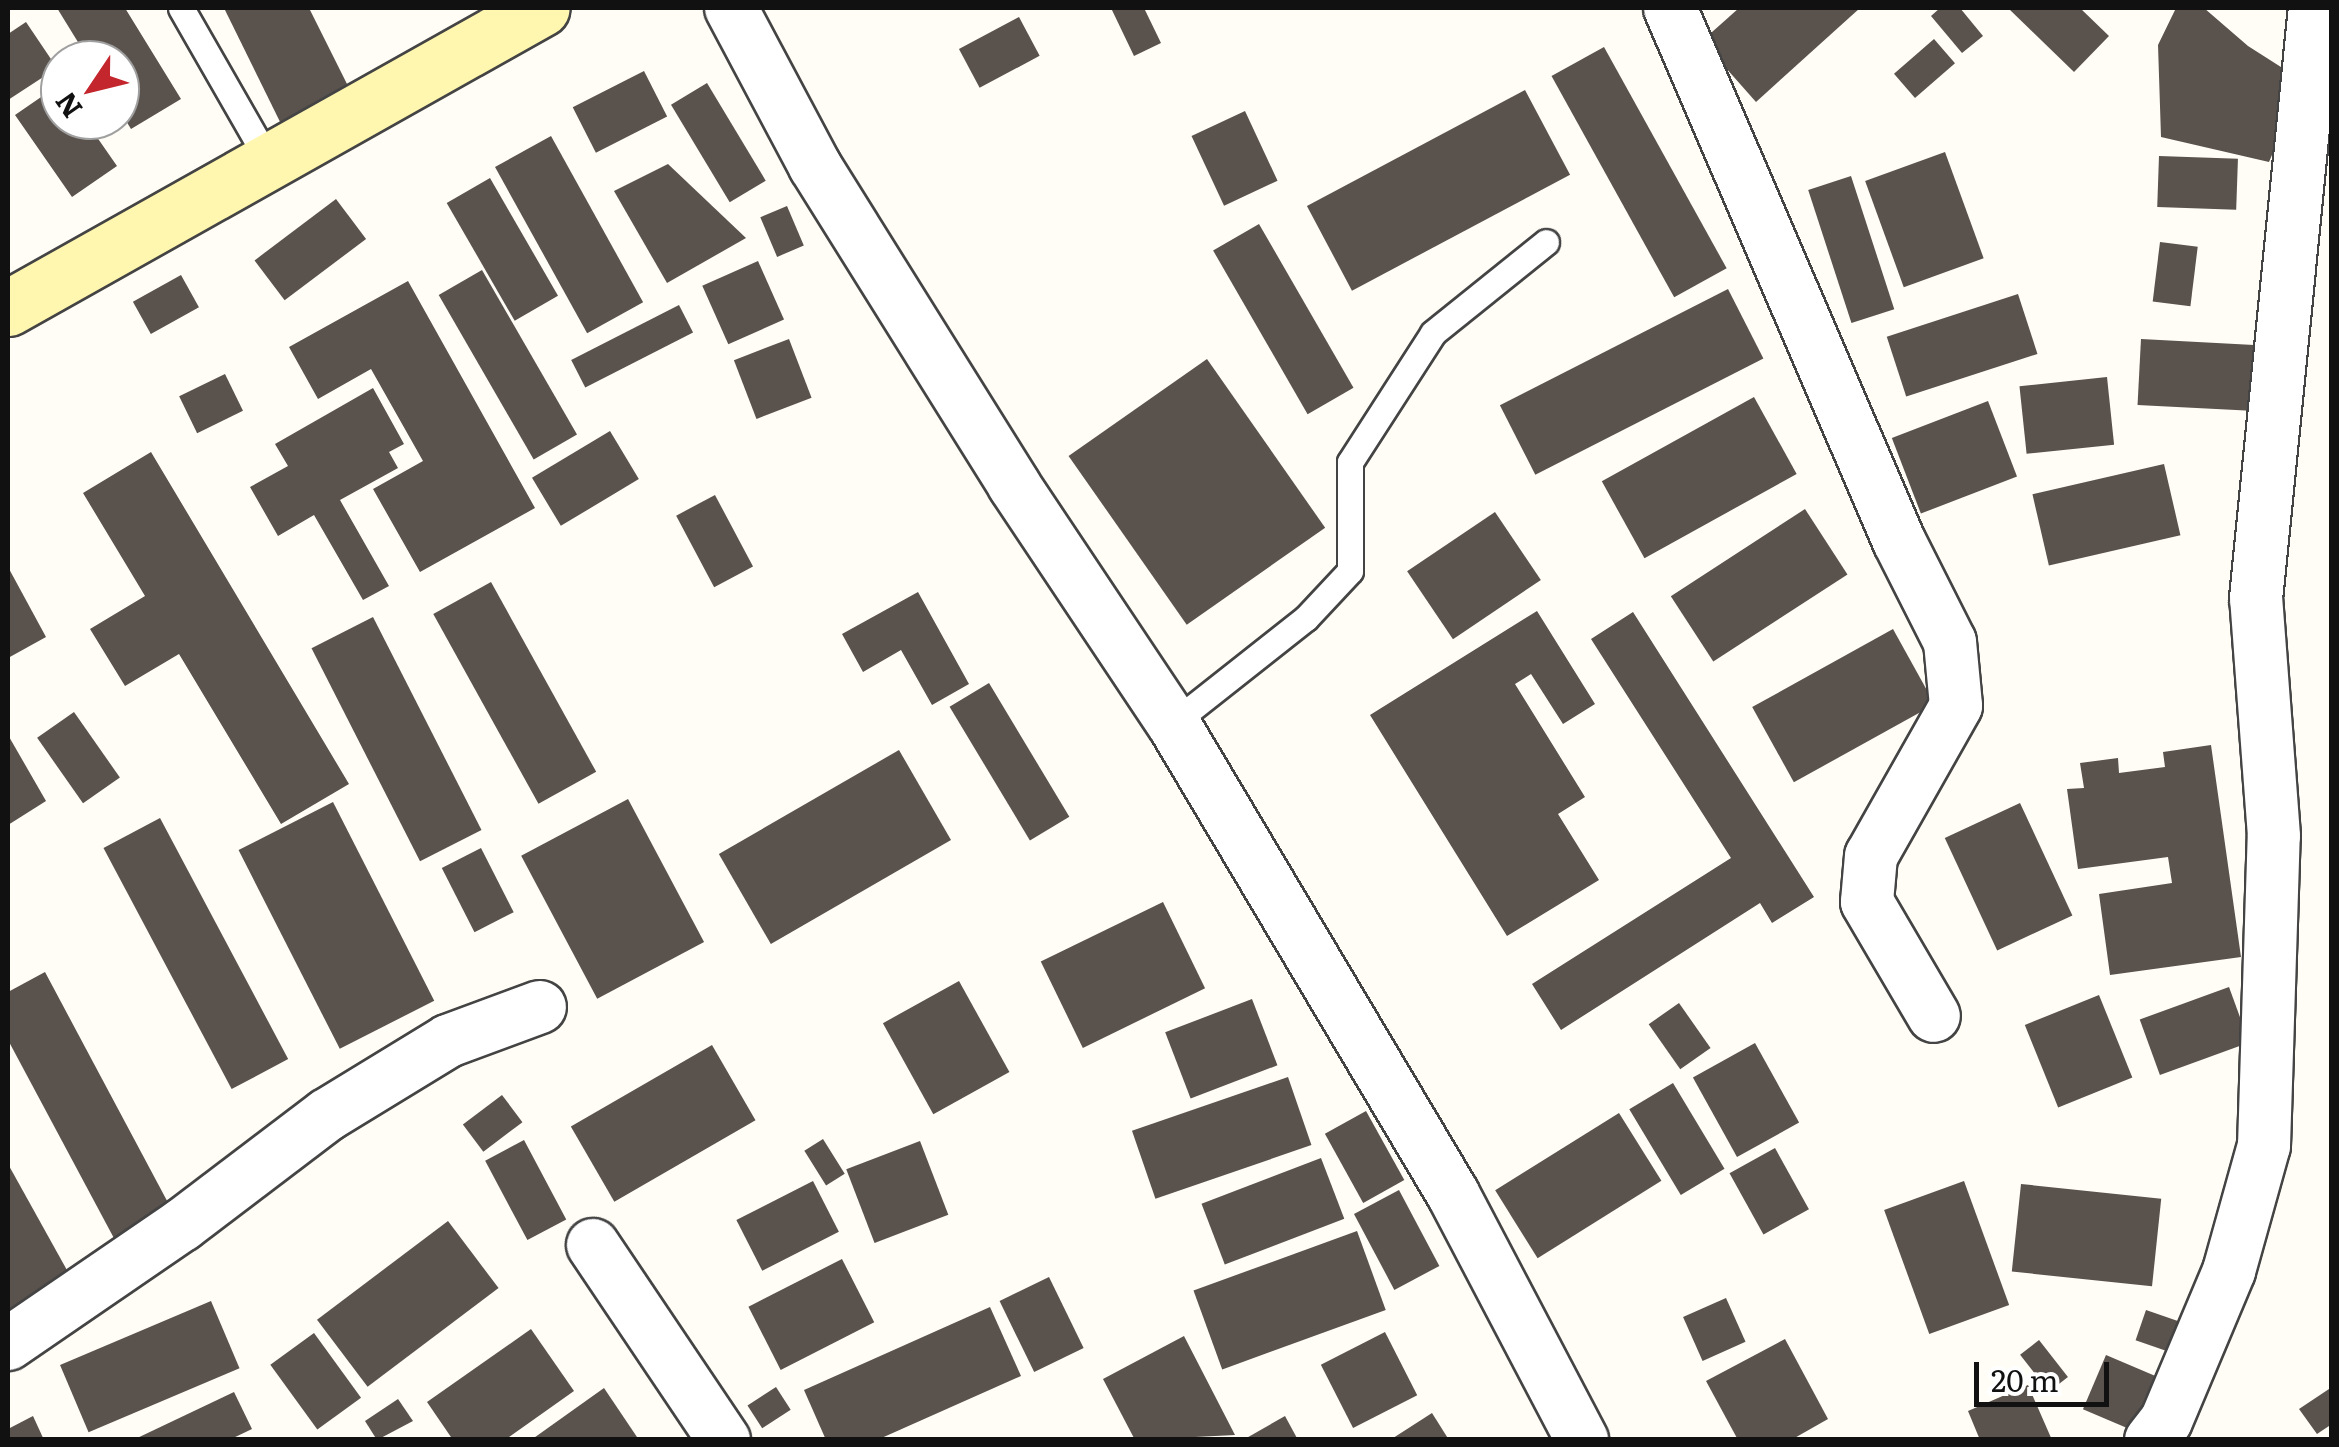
<!DOCTYPE html>
<html>
<head>
<meta charset="utf-8">
<style>
  body { margin:0 }
  #map { position:relative; width:2339px; height:1447px; overflow:hidden; background:#fffdf5; font-family:Literata,serif }
  div>[style] { position:absolute }
  [style*='--x'] { left:calc(var(--x)*1px); top:calc(var(--y)*1px); width:calc(var(--w)*1px); rotate:calc(var(--a)*1deg) }
  .building>* { inset:0; background:#5a524d; transform-origin:0 0 }
  .roads { filter:drop-shadow(2px 0 #444) drop-shadow(-2px 0 #444) drop-shadow(0 2px #444) drop-shadow(0 -2px #444) }
  .lane>* { height:25px; margin:-12.5px; padding:0 12.5px; transform-origin:12.5px; border-radius:12.5px; background:#fff }
  .street>* { height:52px; margin:-26px; padding:0 26px; transform-origin:26px; border-radius:26px; background:#fff }
  .secondary>* { height:55px; margin:-27.5px; padding:0 27.5px; transform-origin:27.5px; border-radius:27.5px; background:#fff6b0 }
  span { translate:-50% -50%; white-space:nowrap; text-align:center; line-height:1.15; -webkit-text-stroke:10px #fff; paint-order:stroke }
  .frame { position:absolute; inset:0; border:10px solid #111; pointer-events:none }
  .north { position:absolute; left:40px; top:40px; width:100px; height:100px; box-sizing:border-box; background:#fff; border:2px solid #a0a0a0; border-radius:50%; rotate:235deg; font-size:28px; font-weight:700; line-height:40px; text-align:center; color:#111 }
  .north::after { content:''; display:block; margin:auto; width:35px; height:45px; background:#c4262e; clip-path:polygon(50% 0,100% 100%,50% 72%,0 100%) }
  .scale { position:absolute; left:1974px; top:1362px; width:135px; height:45px; box-sizing:border-box; border:5px solid #111; border-top:0; padding-left:12px; font-size:30px; line-height:35px; white-space:nowrap; color:#111; -webkit-text-stroke:8px #fff; paint-order:stroke }
</style>
</head>
<body>
<div id="map">
  <div class="building">
    <div style="clip-path:polygon(57px 8px,125px 8px,181px 99px,131px 129px,120px 111px,120px 60px,89px 60px)"></div>
    <div style="clip-path:polygon(224px 8px,309px 8px,355px 100px,286px 134px)"></div>
    <div style="clip-path:polygon(1111px 8px,1144px 8px,1161px 43px,1134px 56px)"></div>
    <div style="clip-path:polygon(1739px 8px,1860px 8px,1756px 102px,1702px 41px)"></div>
    <div style="clip-path:polygon(1940px 8px,1960px 8px,1983px 36px,1962px 53px,1931px 16px)"></div>
    <div style="clip-path:polygon(2008px 8px,2080px 8px,2109px 36px,2074px 72px)"></div>
    <div style="clip-path:polygon(2176px 8px,2204px 8px,2248px 46px,2303px 81px,2269px 162px,2161px 137px,2158px 45px)"></div>
    <div style="left:1019px;top:17px;width:44px;height:68px;rotate:62deg"></div>
    <div style="clip-path:polygon(26px 22px,57px 68px,8px 100px,8px 34px)"></div>
    <div style="left:1934px;top:39px;width:32px;height:53px;rotate:49deg"></div>
    <div style="left:1604px;top:47px;width:253px;height:60px;rotate:61deg"></div>
    <div style="left:644px;top:71px;width:51px;height:80px;rotate:63deg"></div>
    <div style="left:707px;top:83px;width:114px;height:42px;rotate:59deg"></div>
    <div style="clip-path:polygon(60px 84px,60px 120px,85px 120px,117px 166px,72px 197px,15px 115px)"></div>
    <div style="left:1525px;top:90px;width:96px;height:247px;rotate:62deg"></div>
    <div style="left:1245px;top:111px;width:77px;height:59px;rotate:65deg"></div>
    <div style="left:551px;top:136px;width:190px;height:64px;rotate:61deg"></div>
    <div style="left:1945px;top:152px;width:113px;height:85px;rotate:70deg"></div>
    <div style="left:2159px;top:156px;width:79px;height:51px;rotate:2deg"></div>
    <div style="clip-path:polygon(668px 164px,746px 238px,667px 283px,614px 191px)"></div>
    <div style="left:1851px;top:176px;width:140px;height:45px;rotate:72deg"></div>
    <div style="left:490px;top:178px;width:136px;height:50px;rotate:60deg"></div>
    <div style="left:336px;top:199px;width:50px;height:102px;rotate:53deg"></div>
    <div style="left:787px;top:206px;width:43px;height:29px;rotate:67deg"></div>
    <div style="left:1259px;top:224px;width:189px;height:53px;rotate:60deg"></div>
    <div style="left:2160px;top:242px;width:38px;height:60px;rotate:7deg"></div>
    <div style="left:758px;top:261px;width:64px;height:61px;rotate:66deg"></div>
    <div style="left:482px;top:270px;width:190px;height:50px;rotate:60deg"></div>
    <div style="left:181px;top:275px;width:37px;height:55px;rotate:61deg"></div>
    <div style="clip-path:polygon(408px 281px,535px 508px,420px 572px,373px 489px,423px 461px,371px 369px,318px 399px,289px 347px)"></div>
    <div style="left:1728px;top:289px;width:78px;height:256px;rotate:63deg"></div>
    <div style="left:2018px;top:294px;width:63px;height:138px;rotate:72deg"></div>
    <div style="left:679px;top:305px;width:31px;height:121px;rotate:63deg"></div>
    <div style="left:789px;top:339px;width:63px;height:59px;rotate:69deg"></div>
    <div style="left:2141px;top:339px;width:118px;height:66px;rotate:3deg"></div>
    <div style="left:1207px;top:359px;width:206px;height:169px;rotate:55deg"></div>
    <div style="left:225px;top:374px;width:41px;height:51px;rotate:64deg"></div>
    <div style="left:2107px;top:377px;width:68px;height:88px;rotate:84deg"></div>
    <div style="clip-path:polygon(373px 388px,404px 444px,389px 452px,398px 468px,340px 500px,389px 586px,363px 600px,314px 515px,278px 536px,250px 487px,288px 466px,275px 444px)"></div>
    <div style="left:1754px;top:397px;width:88px;height:174px;rotate:61deg"></div>
    <div style="left:1988px;top:401px;width:81px;height:103px;rotate:69deg"></div>
    <div style="left:610px;top:431px;width:56px;height:91px;rotate:59deg"></div>
    <div style="clip-path:polygon(151px 452px,349px 784px,281px 824px,179px 654px,125px 686px,90px 629px,145px 596px,83px 493px)"></div>
    <div style="left:2164px;top:464px;width:73px;height:135px;rotate:77deg"></div>
    <div style="left:715px;top:495px;width:81px;height:44px;rotate:62deg"></div>
    <div style="left:1805px;top:509px;width:78px;height:160px;rotate:57deg"></div>
    <div style="left:1495px;top:512px;width:82px;height:106px;rotate:56deg"></div>
    <div style="clip-path:polygon(8px 567px,46px 637px,8px 658px)"></div>
    <div style="left:491px;top:582px;width:217px;height:66px;rotate:61deg"></div>
    <div style="clip-path:polygon(918px 592px,969px 684px,932px 705px,901px 650px,863px 672px,842px 634px)"></div>
    <div style="clip-path:polygon(1537px 611px,1595px 704px,1563px 724px,1531px 674px,1515px 684px,1585px 797px,1558px 814px,1599px 880px,1507px 936px,1370px 715px)"></div>
    <div style="clip-path:polygon(1633px 612px,1814px 897px,1772px 923px,1760px 903px,1561px 1030px,1532px 984px,1731px 858px,1591px 639px)"></div>
    <div style="left:373px;top:617px;width:239px;height:69px;rotate:63deg"></div>
    <div style="left:1893px;top:629px;width:86px;height:161px;rotate:61deg"></div>
    <div style="left:989px;top:683px;width:156px;height:46px;rotate:59deg"></div>
    <div style="left:74px;top:712px;width:80px;height:45px;rotate:55deg"></div>
    <div style="clip-path:polygon(8px 735px,46px 801px,8px 825px)"></div>
    <div style="clip-path:polygon(2211px 745px,2241px 957px,2110px 975px,2099px 894px,2172px 883px,2168px 857px,2078px 869px,2067px 789px,2084px 788px,2080px 763px,2118px 758px,2119px 773px,2165px 767px,2163px 752px)"></div>
    <div style="left:899px;top:750px;width:104px;height:208px;rotate:60deg"></div>
    <div style="left:628px;top:799px;width:162px;height:121px;rotate:62deg"></div>
    <div style="left:333px;top:802px;width:223px;height:106px;rotate:63deg"></div>
    <div style="left:2020px;top:803px;width:124px;height:83px;rotate:65deg"></div>
    <div style="left:160px;top:818px;width:273px;height:64px;rotate:62deg"></div>
    <div style="left:481px;top:848px;width:72px;height:44px;rotate:63deg"></div>
    <div style="left:1163px;top:902px;width:96px;height:136px;rotate:64deg"></div>
    <div style="clip-path:polygon(45px 972px,173px 1212px,116px 1242px,8px 1040px,8px 992px)"></div>
    <div style="left:959px;top:981px;width:104px;height:87px;rotate:61deg"></div>
    <div style="left:2229px;top:987px;width:59px;height:95px;rotate:70deg"></div>
    <div style="left:2099px;top:995px;width:89px;height:80px;rotate:68deg"></div>
    <div style="left:1252px;top:999px;width:71px;height:93px;rotate:69deg"></div>
    <div style="left:1679px;top:1003px;width:55px;height:37px;rotate:55deg"></div>
    <div style="left:1755px;top:1043px;width:91px;height:71px;rotate:61deg"></div>
    <div style="left:712px;top:1045px;width:87px;height:163px;rotate:60deg"></div>
    <div style="left:1288px;top:1077px;width:72px;height:165px;rotate:71deg"></div>
    <div style="left:1673px;top:1083px;width:100px;height:51px;rotate:59deg"></div>
    <div style="left:502px;top:1095px;width:34px;height:49px;rotate:53deg"></div>
    <div style="left:1366px;top:1111px;width:79px;height:47px;rotate:61deg"></div>
    <div style="left:1619px;top:1113px;width:80px;height:146px;rotate:58deg"></div>
    <div style="left:823px;top:1139px;width:41px;height:22px;rotate:58deg"></div>
    <div style="left:524px;top:1140px;width:90px;height:44px;rotate:62deg"></div>
    <div style="left:920px;top:1141px;width:79px;height:79px;rotate:69deg"></div>
    <div style="left:1775px;top:1148px;width:70px;height:52px;rotate:61deg"></div>
    <div style="left:1321px;top:1158px;width:65px;height:128px;rotate:69deg"></div>
    <div style="clip-path:polygon(8px 1164px,73px 1281px,8px 1317px)"></div>
    <div style="left:813px;top:1181px;width:57px;height:86px;rotate:63deg"></div>
    <div style="left:1964px;top:1181px;width:132px;height:85px;rotate:70deg"></div>
    <div style="left:2021px;top:1184px;width:141px;height:88px;rotate:6deg"></div>
    <div style="left:1399px;top:1190px;width:86px;height:51px;rotate:62deg"></div>
    <div style="left:448px;top:1221px;width:84px;height:164px;rotate:53deg"></div>
    <div style="left:1357px;top:1231px;width:84px;height:174px;rotate:70deg"></div>
    <div style="left:842px;top:1259px;width:71px;height:105px;rotate:63deg"></div>
    <div style="left:1049px;top:1277px;width:79px;height:55px;rotate:64deg"></div>
    <div style="left:1726px;top:1298px;width:48px;height:47px;rotate:66deg"></div>
    <div style="left:211px;top:1301px;width:73px;height:164px;rotate:67deg"></div>
    <div style="clip-path:polygon(990px 1307px,1021px 1376px,877px 1440px,826px 1440px,804px 1390px)"></div>
    <div style="left:2146px;top:1310px;width:39px;height:32px;rotate:19deg"></div>
    <div style="clip-path:polygon(531px 1329px,574px 1391px,505px 1440px,453px 1440px,427px 1402px)"></div>
    <div style="left:1385px;top:1332px;width:71px;height:72px;rotate:63deg"></div>
    <div style="left:314px;top:1333px;width:80px;height:54px;rotate:54deg"></div>
    <div style="clip-path:polygon(1184px 1336px,1235px 1435px,1135px 1440px,1103px 1379px)"></div>
    <div style="clip-path:polygon(1785px 1339px,1828px 1419px,1791px 1440px,1738px 1440px,1706px 1381px)"></div>
    <div style="left:2039px;top:1340px;width:47px;height:24px;rotate:52deg"></div>
    <div style="left:2106px;top:1355px;width:53px;height:59px;rotate:23deg"></div>
    <div style="clip-path:polygon(2028px 1385px,2052px 1440px,1980px 1440px,1968px 1411px)"></div>
    <div style="left:776px;top:1387px;width:27px;height:34px;rotate:57deg"></div>
    <div style="clip-path:polygon(2332px 1387px,2332px 1424px,2317px 1434px,2299px 1409px)"></div>
    <div style="clip-path:polygon(604px 1388px,639px 1440px,531px 1440px)"></div>
    <div style="clip-path:polygon(234px 1392px,252px 1429px,229px 1440px,133px 1440px)"></div>
    <div style="clip-path:polygon(398px 1399px,413px 1421px,377px 1440px,365px 1421px)"></div>
    <div style="clip-path:polygon(1432px 1413px,1449px 1440px,1390px 1440px)"></div>
    <div style="clip-path:polygon(33px 1416px,44px 1440px,8px 1440px,8px 1429px)"></div>
    <div style="clip-path:polygon(1285px 1416px,1298px 1440px,1243px 1440px)"></div>
  </div>
  <div class="roads">
    <div class="lane">
      <div style="--x:181;--y:8;--w:175;--a:60.2"></div>
      <div style="--x:1173;--y:723;--w:169;--a:-38.3"></div>
      <div style="--x:1306;--y:618;--w:64;--a:-46.9"></div>
      <div style="--x:1350;--y:571;--w:109;--a:-90"></div>
      <div style="--x:1350;--y:462;--w:153;--a:-57.2"></div>
      <div style="--x:1433;--y:333;--w:145;--a:-38.8"></div>
    </div>
    <div class="street">
      <div style="--x:731;--y:8;--w:179;--a:62"></div>
      <div style="--x:815;--y:166;--w:376;--a:58"></div>
      <div style="--x:1014;--y:485;--w:286;--a:56.3"></div>
      <div style="--x:1173;--y:723;--w:548;--a:59.27"></div>
      <div style="--x:1453;--y:1194;--w:278;--a:62.3"></div>
      <div style="--x:1670;--y:8;--w:580;--a:66.75"></div>
      <div style="--x:1899;--y:541;--w:113;--a:63.2"></div>
      <div style="--x:1950;--y:642;--w:64;--a:84.6"></div>
      <div style="--x:1956;--y:706;--w:172;--a:119.5"></div>
      <div style="--x:1871;--y:856;--w:46;--a:95"></div>
      <div style="--x:1867;--y:902;--w:132;--a:59.6"></div>
      <div style="--x:593;--y:1245;--w:235;--a:56.1"></div>
      <div style="--x:8;--y:1344;--w:211;--a:-34.4"></div>
      <div style="--x:182;--y:1225;--w:182;--a:-37.2"></div>
      <div style="--x:327;--y:1115;--w:142;--a:-31.4"></div>
      <div style="--x:448;--y:1041;--w:98;--a:-20.3"></div>
      <div style="--x:2151;--y:1440;--w:24;--a:-52"></div>
      <div style="--x:2166;--y:1421;--w:163;--a:-67.2"></div>
      <div style="--x:2229;--y:1271;--w:130;--a:-74.4"></div>
      <div style="--x:2264;--y:1146;--w:310;--a:-88.2"></div>
      <div style="--x:2274;--y:836;--w:238;--a:-94.3"></div>
      <div style="--x:2256;--y:599;--w:594;--a:-84.3"></div>
    </div>
    <div class="secondary">
      <div style="--x:8;--y:308;--w:612;--a:-29.33"></div>
    </div>
  </div>
  <div class="frame"></div>
  <div class="north">N</div>
  <div class="scale">20 m</div>
</div>
</body>
</html>
